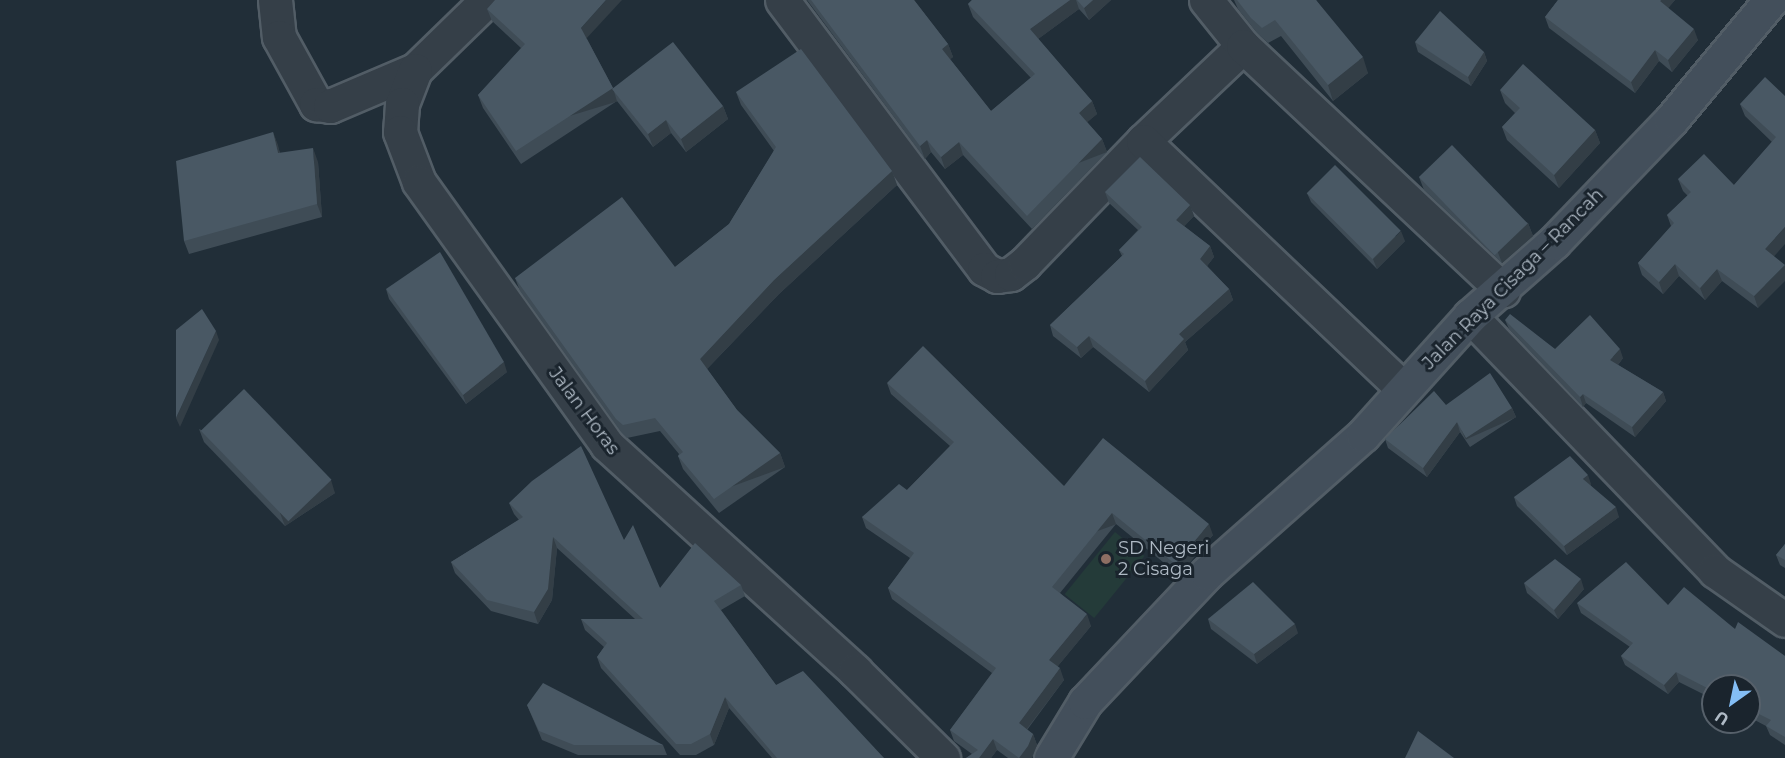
<!DOCTYPE html>
<html>
<head>
<meta charset="utf-8">
<style>
  body { margin:0 }
  #map { position:relative; width:1785px; height:758px; overflow:hidden; background:#212e38; font-family:Montserrat,sans-serif }
  div>[style] { position:absolute }
  [style*='--x'] { left:calc(var(--x)*1px); top:calc(var(--y)*1px); width:calc(var(--w)*1px); rotate:calc(var(--a)*1deg) }
  .green>* { inset:0; background:#243b39; transform-origin:0 0 }
  .roads { filter:drop-shadow(2px 0 #525d66) drop-shadow(-2px 0 #525d66) drop-shadow(0 2px #525d66) drop-shadow(0 -2px #525d66) }
  .street>* { height:33px; margin:-16.5px; padding:0 16.5px; transform-origin:16.5px; border-radius:16.5px; background:#353f48 }
  .secondary>* { height:33px; margin:-16.5px; padding:0 16.5px; transform-origin:16.5px; border-radius:16.5px; background:#434f5b }
  .wall>* { inset:0; background:#3f4c56 }
  .shaded-wall>* { inset:0; background:#333e46; transform-origin:0 0 }
  .building>* { inset:0; background:#495864; transform-origin:0 0 }
  .dots>* { width:16px; height:16px; translate:-50% -50%; box-sizing:border-box; border:3px solid #1a242d; border-radius:50% }
  span { translate:-50% -50%; white-space:nowrap; text-align:center; line-height:1.15; -webkit-text-stroke:6px #1a242d; paint-order:stroke }
  .street-label { font-size:18px; color:#afbac5 }
  .poi-label { font-size:18px; color:#afbac5 }
  .left { translate:0 -50%; text-align:left }
  .north { position:absolute; left:1701px; top:674px; width:60px; height:60px; box-sizing:border-box; background:#1a242d; border:2px solid #56606a; border-radius:50%; rotate:213deg; font-size:16px; font-weight:700; line-height:24px; text-align:center; color:#afbac5 }
  .north::after { content:''; display:block; margin:auto; width:21px; height:27px; background:#84bef5; clip-path:polygon(50% 0,100% 100%,50% 72%,0 100%) }
</style>
</head>
<body>
<div id="map">
  <div class="green">
    <div style="left:1115px;top:532px;width:38px;height:80px;rotate:39deg"></div>
  </div>
  <div class="roads">
    <div class="street">
      <div style="--x:275;--y:0;--w:37;--a:84"></div>
      <div style="--x:279;--y:37;--w:77;--a:61.1"></div>
      <div style="--x:316;--y:104;--w:14;--a:8"></div>
      <div style="--x:330;--y:106;--w:92;--a:-23"></div>
      <div style="--x:487;--y:0;--w:100;--a:135.8"></div>
      <div style="--x:415;--y:70;--w:36;--a:111"></div>
      <div style="--x:402;--y:104;--w:28;--a:94"></div>
      <div style="--x:400;--y:132;--w:53;--a:69.2"></div>
      <div style="--x:419;--y:182;--w:323;--a:54.4"></div>
      <div style="--x:607;--y:445;--w:336;--a:42.3"></div>
      <div style="--x:855;--y:671;--w:124;--a:44.7"></div>
      <div style="--x:782;--y:0;--w:336;--a:53.1"></div>
      <div style="--x:984;--y:269;--w:15;--a:28"></div>
      <div style="--x:997;--y:276;--w:14;--a:-8"></div>
      <div style="--x:1011;--y:274;--w:18;--a:-38"></div>
      <div style="--x:1025;--y:263;--w:170;--a:-46"></div>
      <div style="--x:1143;--y:141;--w:138;--a:-43.5"></div>
      <div style="--x:1206;--y:0;--w:59;--a:51.2"></div>
      <div style="--x:1243;--y:46;--w:357;--a:43.2"></div>
      <div style="--x:1143;--y:141;--w:359;--a:43.6"></div>
      <div style="--x:1470;--y:316;--w:354;--a:46.1"></div>
      <div style="--x:1715;--y:571;--w:85;--a:35"></div>
    </div>
    <div class="secondary">
      <div style="--x:1051;--y:758;--w:66;--a:-58.7"></div>
      <div style="--x:1085;--y:702;--w:178;--a:-46.6"></div>
      <div style="--x:1207;--y:573;--w:208;--a:-41.5"></div>
      <div style="--x:1363;--y:435;--w:160;--a:-48"></div>
      <div style="--x:1470;--y:316;--w:112;--a:-41.4"></div>
      <div style="--x:1554;--y:242;--w:169;--a:-46.2"></div>
      <div style="--x:1671;--y:120;--w:156;--a:-50.2"></div>
    </div>
  </div>
  <div class="wall">
    <div style="clip-path:polygon(807px 0,914px 0,948px 44px,953px 57px,950px 59px,991px 111px,1031px 78px,973px 17px,968px 4px,972px 0,1111px 0,1089px 20px,1079px 9px,1038px 39px,1092px 101px,1097px 114px,1087px 122px,1102px 139px,1107px 152px,1032px 229px,963px 155px,945px 169px,931px 152px,925px 159px)"></div>
    <div style="clip-path:polygon(1234px 0,1316px 0,1368px 73px,1333px 101px,1281px 36px,1268px 43px,1257px 33px,1238px 9px)"></div>
    <div style="clip-path:polygon(1558px 0,1675px 0,1668px 8px,1698px 40px,1672px 72px,1659px 61px,1635px 93px,1549px 28px,1545px 17px)"></div>
    <div style="clip-path:polygon(487px 9px,587px 39px,613px 88px,723px 106px,728px 119px,686px 152px,671px 133px,653px 147px,617px 101px,521px 164px,483px 108px,478px 95px,521px 48px,492px 21px)"></div>
    <div style="clip-path:polygon(1415px 42px,1484px 52px,1487px 61px,1471px 86px,1418px 52px)"></div>
    <div style="clip-path:polygon(1500px 90px,1595px 130px,1600px 143px,1559px 188px,1507px 140px,1502px 127px,1515px 113px,1505px 103px)"></div>
    <div style="clip-path:polygon(736px 92px,892px 171px,897px 185px,779px 294px,707px 369px,737px 410px,780px 453px,785px 467px,719px 513px,683px 469px,678px 456px,679px 454px,660px 431px,627px 438px,621px 432px,520px 291px,515px 278px,675px 267px,729px 224px,774px 151px,741px 105px)"></div>
    <div style="clip-path:polygon(1785px 96px,1774px 256px,1758px 308px,1722px 281px,1705px 300px,1679px 276px,1663px 294px,1642px 275px,1638px 263px,1671px 226px,1667px 215px,1688px 196px,1683px 191px,1678px 179px,1734px 185px,1772px 142px,1745px 116px,1740px 104px)"></div>
    <div style="clip-path:polygon(273px 132px,280px 153px,318px 162px,322px 217px,189px 254px,184px 241px)"></div>
    <div style="clip-path:polygon(1419px 177px,1528px 223px,1533px 236px,1502px 263px,1424px 190px)"></div>
    <div style="clip-path:polygon(1105px 192px,1190px 205px,1194px 216px,1184px 226px,1210px 246px,1214px 257px,1207px 266px,1229px 289px,1233px 300px,1185px 342px,1188px 350px,1149px 392px,1093px 347px,1081px 358px,1053px 336px,1050px 325px,1122px 256px,1119px 250px,1138px 230px,1109px 203px)"></div>
    <div style="clip-path:polygon(1307px 193px,1405px 241px,1377px 269px,1311px 202px)"></div>
    <div style="clip-path:polygon(386px 289px,507px 372px,466px 404px,389px 299px)"></div>
    <div style="clip-path:polygon(1505px 320px,1555px 349px,1623px 358px,1618px 365px,1663px 392px,1666px 401px,1635px 437px,1586px 403px,1583px 407px,1509px 329px)"></div>
    <div style="clip-path:polygon(887px 383px,1064px 486px,1213px 535px,1179px 575px,1116px 524px,1060px 593px,1091px 626px,1057px 667px,1064px 680px,1027px 730px,1033px 734px,1037px 745px,1032px 758px,1008px 758px,997px 750px,991px 758px,966px 758px,972px 754px,954px 741px,950px 730px,992px 673px,892px 599px,888px 588px,910px 558px,866px 528px,862px 517px,907px 490px,950px 446px,891px 394px)"></div>
    <div style="clip-path:polygon(1446px 405px,1512px 408px,1516px 417px,1470px 447px,1460px 432px,1427px 477px,1388px 448px,1385px 439px)"></div>
    <div style="clip-path:polygon(199px 429px,335px 493px,285px 526px,204px 442px)"></div>
    <div style="clip-path:polygon(1591px 484px,1590px 485px,1619px 517px,1567px 555px,1517px 506px,1514px 497px)"></div>
    <div style="clip-path:polygon(509px 503px,624px 540px,660px 588px,741px 585px,745px 596px,721px 610px,776px 685px,884px 758px,772px 758px,729px 708px,714px 745px,696px 755px,680px 755px,601px 668px,597px 657px,604px 647px,585px 630px,581px 619px,635px 619px,557px 548px,552px 600px,538px 624px,491px 611px,455px 573px,451px 562px,519px 520px,514px 514px)"></div>
    <div style="clip-path:polygon(1785px 544px,1785px 568px,1780px 565px,1776px 555px)"></div>
    <div style="clip-path:polygon(1524px 583px,1584px 589px,1558px 619px,1527px 593px)"></div>
    <div style="clip-path:polygon(1577px 603px,1668px 605px,1735px 629px,1785px 656px,1785px 745px,1770px 735px,1766px 726px,1749px 717px,1749px 686px,1713px 686px,1713px 699px,1679px 682px,1668px 694px,1625px 665px,1621px 656px,1630px 647px,1581px 613px)"></div>
    <div style="clip-path:polygon(1208px 619px,1298px 633px,1257px 664px,1211px 629px)"></div>
    <div style="clip-path:polygon(527px 705px,663px 745px,667px 755px,578px 755px,542px 740px)"></div>
  </div>
  <div class="shaded-wall">
    <div style="clip-path:polygon(606px 0,622px 0,585px 40px,581px 28px)"></div>
    <div style="clip-path:polygon(1070px 0,1076px 0,1079px 9px,1034px 42px,1030px 29px)"></div>
    <div style="clip-path:polygon(1093px 0,1111px 0,1089px 20px,1084px 8px)"></div>
    <div style="clip-path:polygon(1661px 0,1675px 0,1664px 13px,1660px 1px)"></div>
    <div style="clip-path:polygon(1694px 29px,1698px 40px,1672px 72px,1668px 60px)"></div>
    <div style="clip-path:polygon(948px 44px,953px 57px,947px 62px,942px 49px)"></div>
    <div style="clip-path:polygon(1655px 50px,1659px 61px,1635px 93px,1631px 82px)"></div>
    <div style="clip-path:polygon(1484px 52px,1487px 61px,1471px 86px,1468px 77px)"></div>
    <div style="clip-path:polygon(1363px 57px,1368px 73px,1333px 101px,1328px 85px)"></div>
    <div style="left:613px;top:88px;width:14px;height:116px;rotate:73deg"></div>
    <div style="clip-path:polygon(1092px 101px,1097px 114px,1084px 125px,1079px 113px)"></div>
    <div style="clip-path:polygon(723px 106px,728px 119px,686px 152px,681px 139px)"></div>
    <div style="clip-path:polygon(666px 120px,671px 133px,653px 147px,648px 134px)"></div>
    <div style="clip-path:polygon(1595px 130px,1600px 143px,1559px 188px,1554px 175px)"></div>
    <div style="clip-path:polygon(273px 132px,278px 145px,283px 167px,278px 153px)"></div>
    <div style="left:1102px;top:139px;width:14px;height:107px;rotate:69deg"></div>
    <div style="clip-path:polygon(927px 140px,931px 152px,925px 159px,920px 146px)"></div>
    <div style="clip-path:polygon(959px 142px,963px 155px,945px 169px,941px 157px)"></div>
    <div style="clip-path:polygon(313px 148px,318px 162px,322px 217px,317px 204px)"></div>
    <div style="clip-path:polygon(892px 171px,897px 185px,779px 294px,704px 372px,700px 359px,774px 280px)"></div>
    <div style="clip-path:polygon(1190px 205px,1194px 216px,1180px 231px,1176px 220px)"></div>
    <div style="clip-path:polygon(1528px 223px,1533px 236px,1502px 263px,1497px 250px)"></div>
    <div style="clip-path:polygon(1785px 227px,1785px 244px,1770px 261px,1765px 249px)"></div>
    <div style="clip-path:polygon(1401px 231px,1405px 241px,1377px 269px,1373px 259px)"></div>
    <div style="clip-path:polygon(1210px 246px,1214px 257px,1204px 270px,1200px 259px)"></div>
    <div style="clip-path:polygon(1675px 264px,1679px 276px,1663px 294px,1659px 282px)"></div>
    <div style="clip-path:polygon(1785px 265px,1785px 281px,1758px 308px,1754px 296px)"></div>
    <div style="clip-path:polygon(1717px 269px,1722px 281px,1705px 300px,1700px 288px)"></div>
    <div style="clip-path:polygon(1229px 289px,1233px 300px,1185px 342px,1188px 350px,1149px 392px,1145px 381px,1179px 334px)"></div>
    <div style="clip-path:polygon(216px 331px,219px 340px,180px 427px,176px 418px)"></div>
    <div style="clip-path:polygon(1089px 336px,1093px 347px,1081px 358px,1077px 347px)"></div>
    <div style="clip-path:polygon(1620px 349px,1623px 358px,1614px 370px,1610px 360px)"></div>
    <div style="clip-path:polygon(504px 362px,507px 372px,466px 404px,463px 395px)"></div>
    <div style="clip-path:polygon(1663px 392px,1666px 401px,1635px 437px,1632px 427px)"></div>
    <div style="clip-path:polygon(1583px 394px,1586px 403px,1583px 407px,1580px 397px)"></div>
    <div style="left:1512px;top:408px;width:10px;height:55px;rotate:66deg"></div>
    <div style="clip-path:polygon(1457px 422px,1460px 432px,1427px 477px,1423px 468px)"></div>
    <div style="left:780px;top:453px;width:15px;height:80px;rotate:70deg"></div>
    <div style="clip-path:polygon(1588px 475px,1591px 484px,1586px 488px,1583px 479px)"></div>
    <div style="clip-path:polygon(331px 480px,335px 493px,285px 526px,280px 513px)"></div>
    <div style="clip-path:polygon(1616px 507px,1619px 517px,1567px 555px,1564px 546px)"></div>
    <div style="left:1112px;top:513px;width:12px;height:95px;rotate:70deg"></div>
    <div style="clip-path:polygon(1209px 524px,1213px 535px,1179px 575px,1175px 564px)"></div>
    <div style="clip-path:polygon(553px 537px,557px 548px,552px 600px,538px 624px,534px 612px)"></div>
    <div style="clip-path:polygon(1581px 579px,1584px 589px,1558px 619px,1554px 610px)"></div>
    <div style="clip-path:polygon(1087px 614px,1091px 626px,1053px 672px,1049px 660px)"></div>
    <div style="clip-path:polygon(1295px 624px,1298px 633px,1257px 664px,1254px 654px)"></div>
    <div style="clip-path:polygon(1060px 668px,1064px 680px,1023px 734px,1019px 723px)"></div>
    <div style="clip-path:polygon(1676px 672px,1679px 682px,1668px 694px,1664px 685px)"></div>
    <div style="clip-path:polygon(725px 697px,729px 708px,714px 745px,710px 734px)"></div>
    <div style="clip-path:polygon(1033px 734px,1037px 745px,1032px 757px,1032px 758px,1019px 758px)"></div>
    <div style="clip-path:polygon(993px 739px,997px 750px,991px 758px,979px 758px)"></div>
  </div>
  <div class="building">
    <div style="clip-path:polygon(495px 0,606px 0,581px 28px,613px 88px,516px 151px,478px 95px,525px 44px,487px 9px)"></div>
    <div style="clip-path:polygon(811px 0,914px 0,948px 44px,942px 49px,991px 111px,1035px 74px,968px 4px,972px 0,1070px 0,1030px 29px,1092px 101px,1079px 113px,1102px 139px,1027px 216px,959px 142px,941px 157px,927px 140px,920px 146px)"></div>
    <div style="clip-path:polygon(1077px 0,1093px 0,1084px 8px)"></div>
    <div style="clip-path:polygon(1237px 0,1316px 0,1363px 57px,1328px 85px,1275px 20px,1262px 28px,1251px 18px)"></div>
    <div style="clip-path:polygon(1558px 0,1661px 0,1660px 1px,1694px 29px,1668px 60px,1655px 50px,1631px 82px,1545px 17px)"></div>
    <div style="clip-path:polygon(1440px 11px,1484px 52px,1468px 77px,1415px 42px)"></div>
    <div style="clip-path:polygon(673px 42px,723px 106px,681px 139px,666px 120px,648px 134px,612px 89px)"></div>
    <div style="clip-path:polygon(801px 49px,892px 171px,774px 280px,700px 359px,737px 410px,780px 453px,714px 499px,678px 456px,683px 452px,655px 418px,623px 425px,616px 419px,515px 278px,622px 197px,675px 267px,729px 224px,776px 147px,736px 92px)"></div>
    <div style="clip-path:polygon(1523px 64px,1595px 130px,1554px 175px,1502px 127px,1520px 108px,1500px 90px)"></div>
    <div style="clip-path:polygon(1765px 77px,1785px 96px,1785px 227px,1765px 249px,1785px 265px,1754px 296px,1717px 269px,1700px 288px,1675px 264px,1659px 282px,1638px 263px,1674px 223px,1667px 215px,1691px 192px,1678px 179px,1704px 154px,1734px 185px,1776px 137px,1740px 104px)"></div>
    <div style="clip-path:polygon(273px 132px,278px 153px,313px 148px,317px 204px,184px 241px,176px 161px)"></div>
    <div style="left:1452px;top:145px;width:109px;height:46px;rotate:46deg"></div>
    <div style="clip-path:polygon(1140px 157px,1190px 205px,1176px 220px,1210px 246px,1200px 259px,1229px 289px,1179px 334px,1184px 339px,1145px 381px,1089px 336px,1077px 347px,1050px 325px,1124px 254px,1119px 250px,1142px 227px,1105px 192px)"></div>
    <div style="left:1335px;top:165px;width:93px;height:40px;rotate:45deg"></div>
    <div style="clip-path:polygon(440px 252px,504px 362px,463px 395px,386px 289px)"></div>
    <div style="clip-path:polygon(202px 309px,216px 331px,176px 418px,176px 330px)"></div>
    <div style="clip-path:polygon(1510px 314px,1555px 349px,1590px 315px,1620px 349px,1610px 360px,1663px 392px,1632px 427px,1583px 394px,1580px 397px,1505px 320px)"></div>
    <div style="clip-path:polygon(923px 346px,1064px 486px,1103px 438px,1209px 524px,1175px 564px,1112px 513px,1052px 587px,1087px 614px,1049px 660px,1060px 668px,1019px 723px,1033px 734px,1028px 746px,1019px 758px,993px 739px,979px 758px,966px 758px,978px 750px,950px 730px,996px 668px,888px 588px,914px 553px,862px 517px,899px 484px,907px 490px,954px 442px,887px 383px)"></div>
    <div style="clip-path:polygon(1490px 373px,1512px 408px,1466px 438px,1457px 422px,1423px 468px,1385px 439px,1434px 391px,1446px 405px)"></div>
    <div style="left:244px;top:389px;width:126px;height:60px;rotate:46deg"></div>
    <div style="clip-path:polygon(581px 446px,624px 540px,633px 525px,660px 588px,695px 543px,741px 585px,714px 601px,776px 685px,803px 671px,884px 758px,777px 758px,725px 697px,710px 734px,691px 744px,676px 744px,597px 657px,607px 643px,581px 619px,643px 619px,553px 537px,548px 589px,534px 612px,487px 600px,451px 562px,523px 517px,509px 503px,532px 481px)"></div>
    <div style="clip-path:polygon(1570px 456px,1588px 475px,1583px 479px,1616px 507px,1564px 546px,1514px 497px)"></div>
    <div style="clip-path:polygon(1785px 544px,1785px 560px,1776px 555px)"></div>
    <div style="clip-path:polygon(1555px 559px,1581px 579px,1554px 610px,1524px 583px)"></div>
    <div style="clip-path:polygon(1626px 562px,1668px 605px,1684px 587px,1735px 629px,1738px 622px,1785px 656px,1785px 737px,1766px 726px,1771px 720px,1749px 709px,1749px 686px,1713px 686px,1713px 691px,1676px 672px,1664px 685px,1621px 656px,1633px 643px,1577px 603px)"></div>
    <div style="clip-path:polygon(1253px 582px,1295px 624px,1254px 654px,1208px 619px)"></div>
    <div style="clip-path:polygon(543px 683px,663px 745px,574px 745px,539px 731px,527px 705px)"></div>
    <div style="clip-path:polygon(1418px 731px,1454px 758px,1405px 758px)"></div>
  </div>
  <div class="dots">
    <div style="left:1106px;top:559px;background:#8d6e63"></div>
  </div>
  <div class="street-label">
    <span style="left:1513px;top:279px;rotate:-45deg">Jalan Raya Cisaga – Rancah</span>
    <span style="left:584px;top:411px;rotate:53deg">Jalan Horas</span>
  </div>
  <div class="poi-label">
    <span class="left" style="left:1118px;top:559px">SD Negeri<br>2 Cisaga</span>
  </div>
  <div class="north">U</div>
</div>
</body>
</html>
